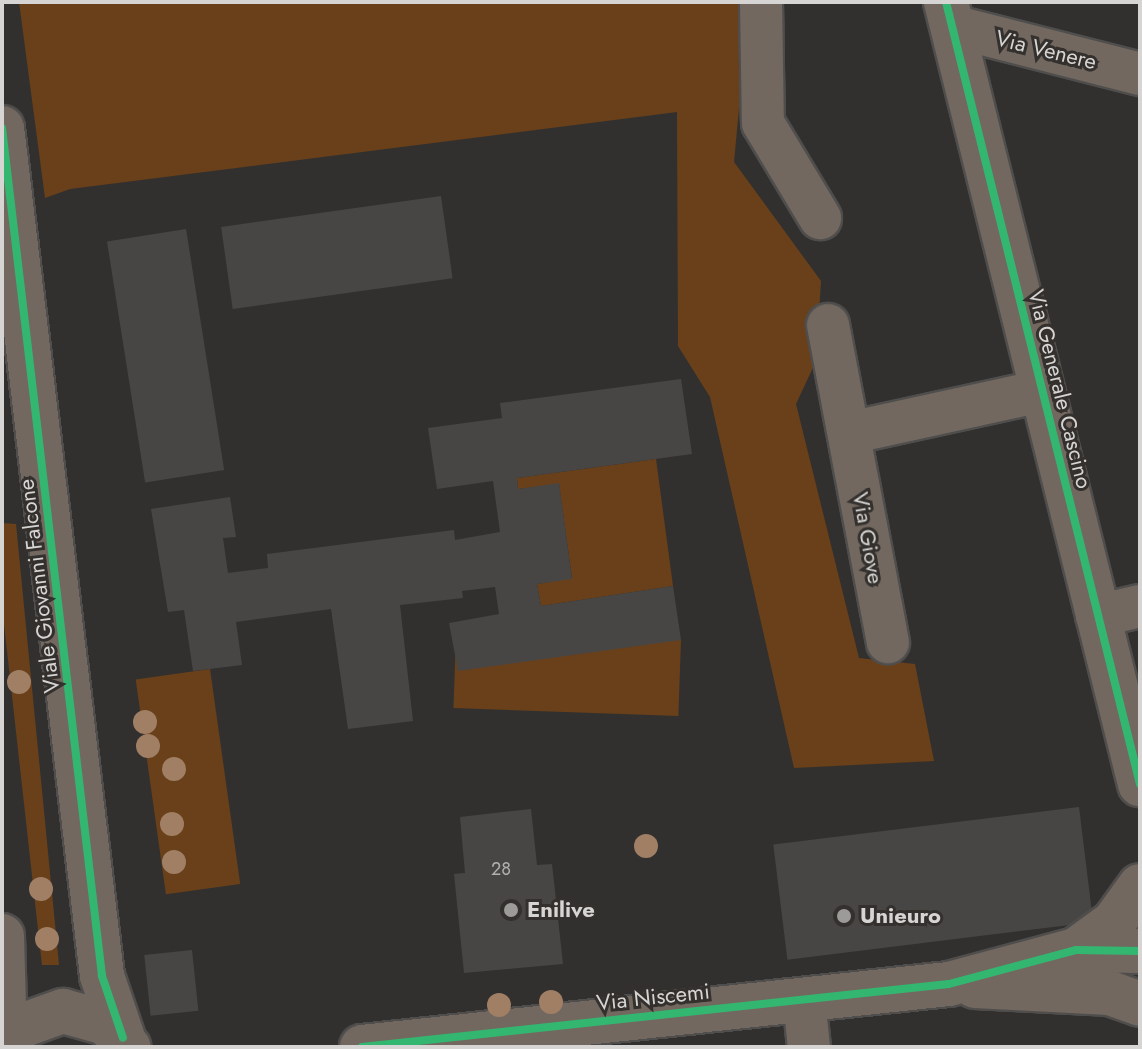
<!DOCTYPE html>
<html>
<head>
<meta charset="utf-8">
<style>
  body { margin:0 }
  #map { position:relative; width:1142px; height:1049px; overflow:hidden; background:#32302e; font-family:Jost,sans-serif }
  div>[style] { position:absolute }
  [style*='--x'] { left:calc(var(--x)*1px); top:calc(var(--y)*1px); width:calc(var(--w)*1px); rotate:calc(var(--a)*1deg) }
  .green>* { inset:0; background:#69401a; transform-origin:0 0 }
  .building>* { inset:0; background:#484645; transform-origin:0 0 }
  .roads { filter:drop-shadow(2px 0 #4f4e4d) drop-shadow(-2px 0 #4f4e4d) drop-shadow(0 2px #4f4e4d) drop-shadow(0 -2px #4f4e4d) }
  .minor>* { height:42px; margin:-21px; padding:0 21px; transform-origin:21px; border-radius:21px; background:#726860 }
  .tertiary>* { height:44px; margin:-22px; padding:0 22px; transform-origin:22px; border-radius:22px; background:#726860 }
  .cycleway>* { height:8px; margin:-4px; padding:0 4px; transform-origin:4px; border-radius:4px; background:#33b770 }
  .trees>* { width:24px; height:24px; margin:-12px; border-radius:50%; background:#a07f65 }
  .dots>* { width:22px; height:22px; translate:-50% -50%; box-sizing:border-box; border:4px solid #33302d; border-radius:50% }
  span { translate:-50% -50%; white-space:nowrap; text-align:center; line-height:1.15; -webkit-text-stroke:6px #33302d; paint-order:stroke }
  .number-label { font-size:18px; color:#b3b1b0 }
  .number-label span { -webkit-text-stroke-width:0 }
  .street-label { font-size:22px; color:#d7d5d3 }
  .poi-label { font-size:22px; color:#d7d5d3; font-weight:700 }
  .left { translate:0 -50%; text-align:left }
  .frame { position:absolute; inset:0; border:4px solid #d7d5d3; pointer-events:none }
</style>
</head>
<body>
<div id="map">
  <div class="green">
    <div style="clip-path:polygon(19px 2px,749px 2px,734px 162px,821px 281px,816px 361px,796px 404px,859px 658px,915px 664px,934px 761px,794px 768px,710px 397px,678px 346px,677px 112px,70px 189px,45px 198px)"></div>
    <div style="clip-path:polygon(656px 459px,673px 586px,541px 606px,537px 584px,572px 578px,559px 484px,518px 489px,517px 478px)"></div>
    <div style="clip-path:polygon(2px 523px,16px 524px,59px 965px,42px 965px,2px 606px)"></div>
    <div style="left:681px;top:640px;width:76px;height:225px;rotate:92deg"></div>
    <div style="left:210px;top:669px;width:217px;height:75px;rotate:82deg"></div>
  </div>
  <div class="building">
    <div style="left:441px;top:196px;width:83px;height:222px;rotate:82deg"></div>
    <div style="left:186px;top:229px;width:244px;height:80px;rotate:81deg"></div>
    <div style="clip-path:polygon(681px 379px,692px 454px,517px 478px,518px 489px,559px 483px,572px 579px,537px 584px,541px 606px,673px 586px,681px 640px,458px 671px,449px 623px,499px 614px,495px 587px,462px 591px,463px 598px,400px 605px,413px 721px,348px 729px,331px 609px,236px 622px,242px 665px,193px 671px,184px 610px,168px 612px,151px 509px,230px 497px,236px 537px,223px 538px,228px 573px,268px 568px,267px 554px,454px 530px,455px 540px,500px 532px,493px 481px,437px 489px,428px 428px,502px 418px,500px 403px)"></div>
    <div style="left:1079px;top:807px;width:116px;height:308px;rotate:83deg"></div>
    <div style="clip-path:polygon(531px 809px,537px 865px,552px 864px,563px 964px,464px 973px,454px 874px,465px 873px,460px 817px)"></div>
    <div style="left:192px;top:950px;width:61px;height:48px;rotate:84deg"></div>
  </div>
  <div class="roads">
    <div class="minor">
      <div style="--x:761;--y:2;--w:121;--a:89.1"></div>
      <div style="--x:763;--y:123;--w:111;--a:59"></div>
      <div style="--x:952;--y:26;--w:194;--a:14.3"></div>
      <div style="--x:828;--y:325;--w:323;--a:79.3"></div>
      <div style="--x:849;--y:433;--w:198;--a:-12.3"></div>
      <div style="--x:1097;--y:616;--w:44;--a:-13.1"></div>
      <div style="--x:804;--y:999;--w:48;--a:84.1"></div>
    </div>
    <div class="tertiary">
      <div style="--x:946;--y:2;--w:806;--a:76.07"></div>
      <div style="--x:2;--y:128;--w:854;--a:83.27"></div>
      <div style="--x:102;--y:976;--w:65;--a:71.3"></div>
      <div style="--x:2;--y:936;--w:106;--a:88.4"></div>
      <div style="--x:1076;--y:950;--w:47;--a:-36.4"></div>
      <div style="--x:1114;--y:922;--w:44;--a:-54.2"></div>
      <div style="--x:975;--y:986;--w:135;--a:3"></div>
      <div style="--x:1110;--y:993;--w:32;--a:20"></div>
      <div style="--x:3;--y:1047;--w:28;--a:-49"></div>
      <div style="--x:21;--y:1026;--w:45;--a:-19.7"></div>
      <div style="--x:63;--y:1011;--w:45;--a:15.6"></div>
      <div style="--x:106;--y:1023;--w:33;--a:47"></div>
      <div style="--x:362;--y:1047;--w:590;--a:-6.13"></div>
      <div style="--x:949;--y:984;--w:131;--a:-15"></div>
      <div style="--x:1076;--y:950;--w:64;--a:0.9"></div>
    </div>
  </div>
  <div class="cycleway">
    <div style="--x:946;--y:2;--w:806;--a:76.07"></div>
    <div style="--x:2;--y:128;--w:854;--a:83.27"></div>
    <div style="--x:102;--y:976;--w:65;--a:71.3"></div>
    <div style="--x:362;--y:1047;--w:590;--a:-6.13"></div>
    <div style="--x:949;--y:984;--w:131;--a:-15"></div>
    <div style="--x:1076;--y:950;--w:64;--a:0.9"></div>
  </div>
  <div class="trees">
    <div style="left:19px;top:682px"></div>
    <div style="left:145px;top:722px"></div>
    <div style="left:148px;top:746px"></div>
    <div style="left:174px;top:769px"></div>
    <div style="left:172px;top:824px"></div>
    <div style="left:646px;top:846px"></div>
    <div style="left:174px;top:862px"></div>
    <div style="left:41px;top:889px"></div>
    <div style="left:47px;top:939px"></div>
    <div style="left:551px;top:1002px"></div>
    <div style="left:499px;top:1005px"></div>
  </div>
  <div class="dots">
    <div style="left:511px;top:910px;background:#9d9b99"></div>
    <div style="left:844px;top:916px;background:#9d9b99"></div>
  </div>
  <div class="number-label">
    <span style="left:501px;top:869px">28</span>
  </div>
  <div class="street-label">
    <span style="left:1046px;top:50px;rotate:14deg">Via Venere</span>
    <span style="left:1060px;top:389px;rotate:76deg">Via Generale Cascino</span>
    <span style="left:868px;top:538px;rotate:80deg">Via Giove</span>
    <span style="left:39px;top:586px;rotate:-97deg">Viale Giovanni Falcone</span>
    <span style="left:653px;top:997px;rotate:-6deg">Via Niscemi</span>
  </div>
  <div class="poi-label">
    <span class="left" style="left:527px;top:910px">Enilive</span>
    <span class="left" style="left:860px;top:916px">Unieuro</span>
  </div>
  <div class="frame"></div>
</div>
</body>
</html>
